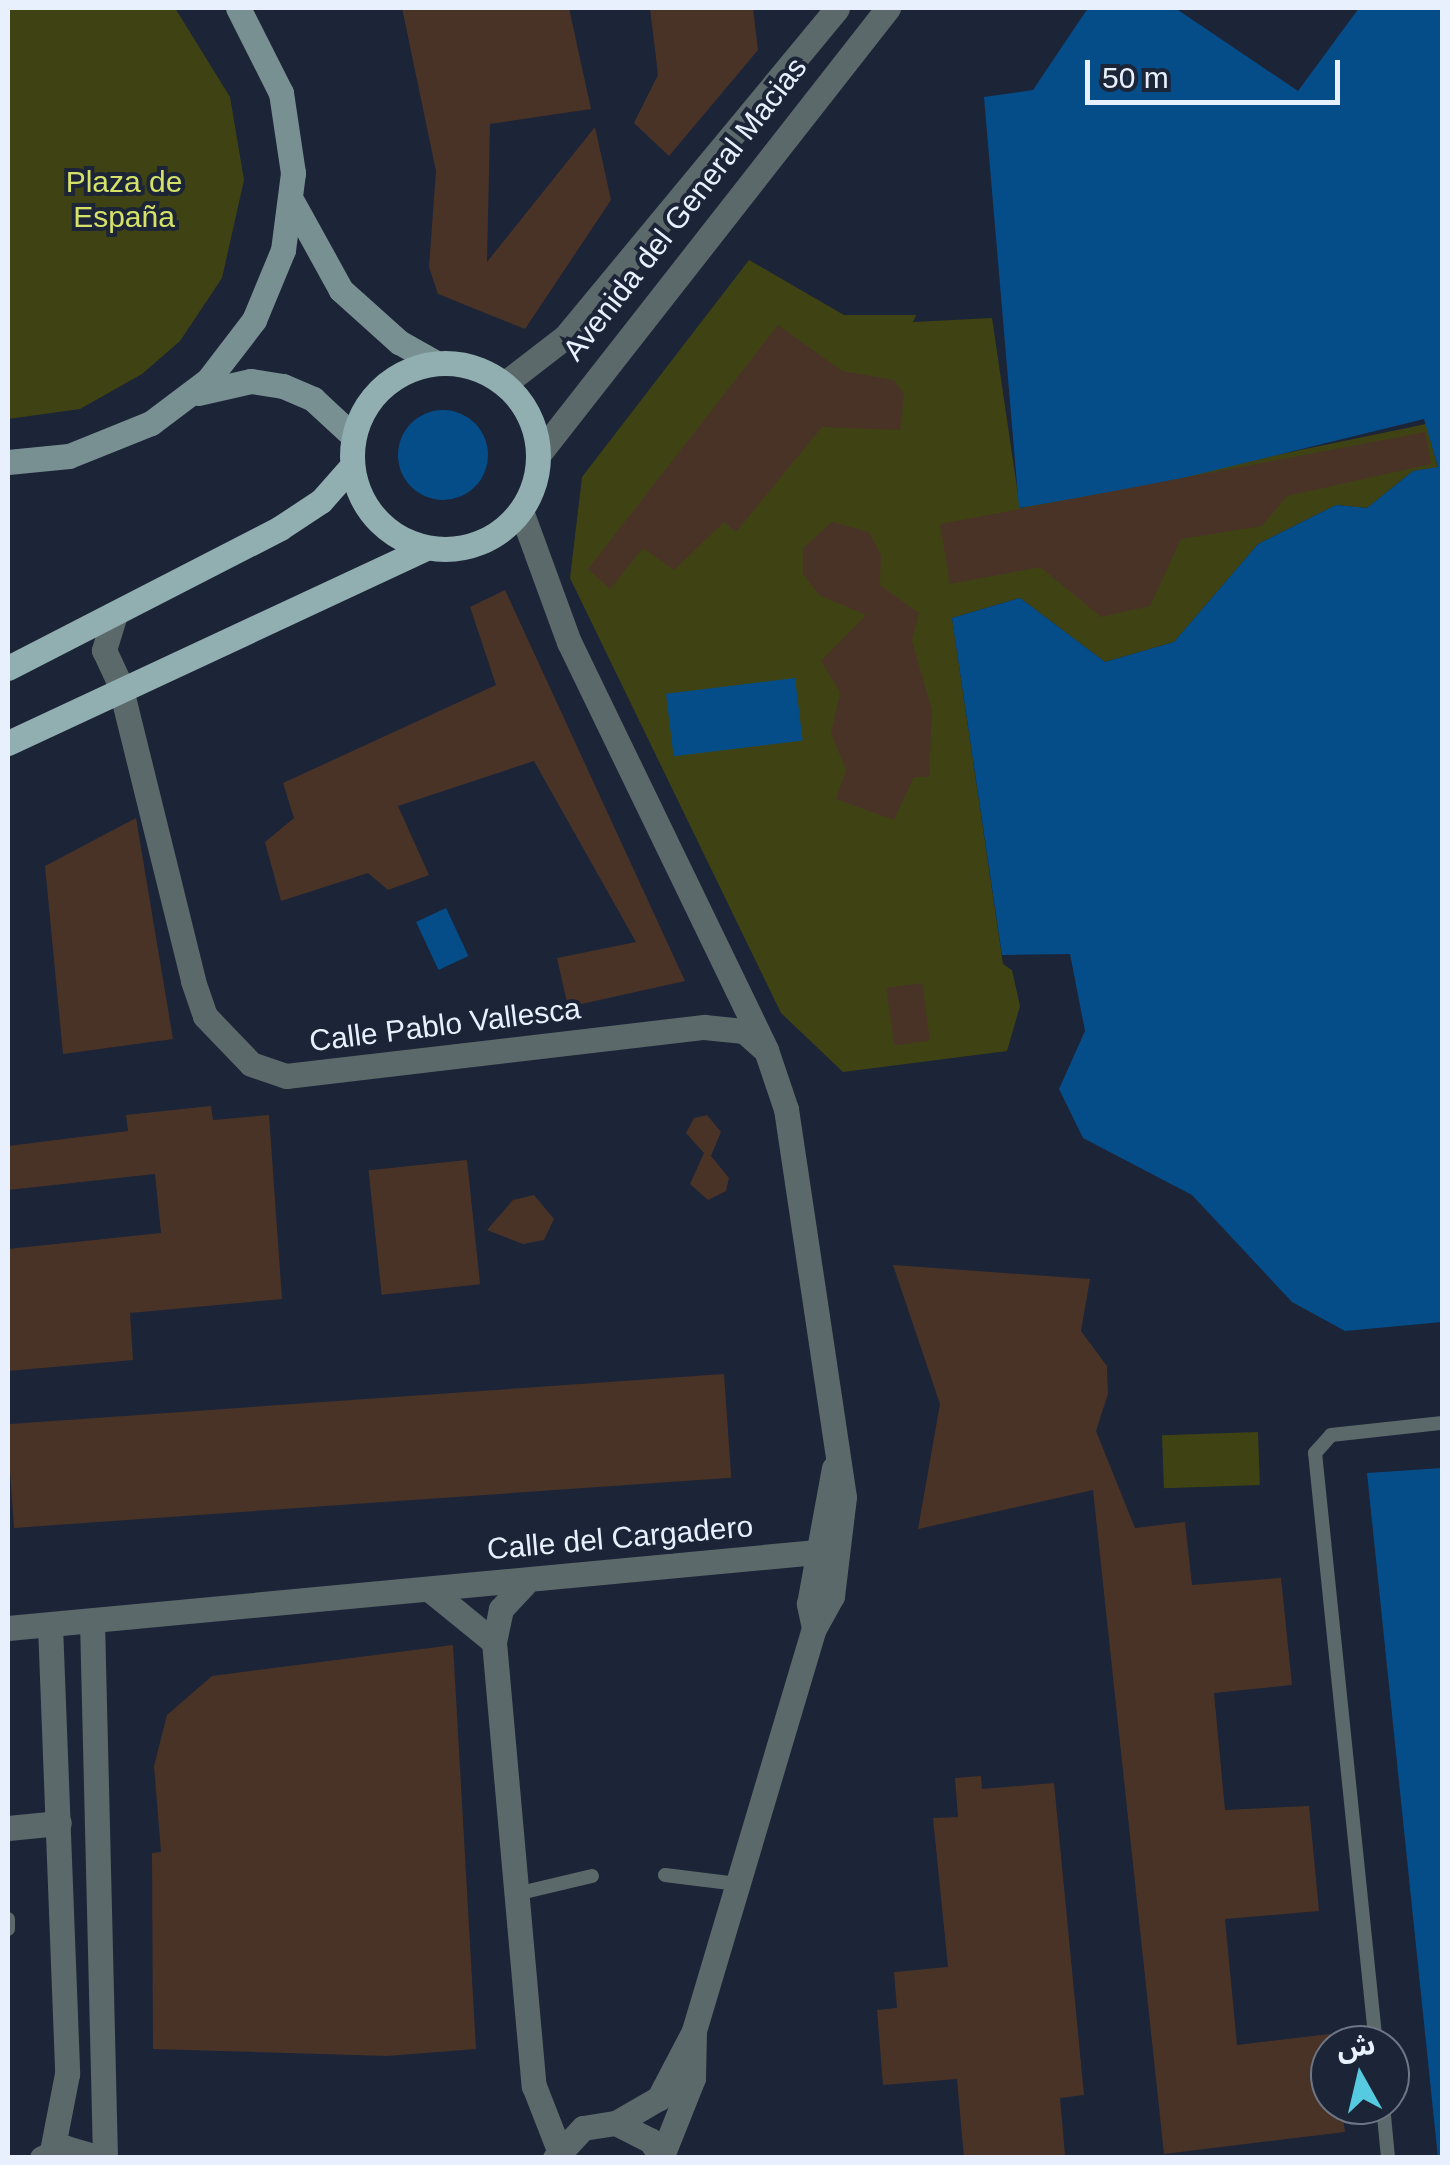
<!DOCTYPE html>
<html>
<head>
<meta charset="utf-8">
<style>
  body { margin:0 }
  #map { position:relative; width:1450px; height:2165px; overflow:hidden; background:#1c2437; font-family:Arial,"Noto Sans Arabic",sans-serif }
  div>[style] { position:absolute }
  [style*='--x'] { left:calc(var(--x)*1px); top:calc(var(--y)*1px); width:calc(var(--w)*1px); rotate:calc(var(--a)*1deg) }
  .green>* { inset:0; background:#3f4314; transform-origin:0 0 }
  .water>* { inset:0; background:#054d89; transform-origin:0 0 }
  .round { border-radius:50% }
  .pier>* { inset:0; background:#1c2437 }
  .building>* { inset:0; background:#493327; transform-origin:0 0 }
  .service>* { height:14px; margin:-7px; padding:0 7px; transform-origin:7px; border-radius:7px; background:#5b696a }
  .minor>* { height:25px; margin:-12.5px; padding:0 12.5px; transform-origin:12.5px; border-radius:12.5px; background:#5b696a }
  .secondary>* { height:25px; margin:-12.5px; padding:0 12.5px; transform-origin:12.5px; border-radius:12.5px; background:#799092 }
  .primary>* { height:25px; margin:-12.5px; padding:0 12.5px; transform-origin:12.5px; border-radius:12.5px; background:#91aeb0 }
  .primary>.ring { margin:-12.5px; padding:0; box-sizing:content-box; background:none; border:25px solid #91aeb0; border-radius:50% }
  span { translate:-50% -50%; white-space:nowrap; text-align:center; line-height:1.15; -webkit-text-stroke:8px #1c2437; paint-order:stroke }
  .park-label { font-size:30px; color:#d5e267 }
  .street-label { font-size:30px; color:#e9f0fd }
  .frame { position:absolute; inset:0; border:10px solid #e9f0fd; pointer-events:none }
  .north { position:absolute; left:1310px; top:2025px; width:100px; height:100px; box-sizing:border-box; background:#1c2437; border:2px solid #6e7686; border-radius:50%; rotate:352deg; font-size:28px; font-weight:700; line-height:40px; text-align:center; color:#e9f0fd }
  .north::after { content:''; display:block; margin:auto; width:35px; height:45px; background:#55cae0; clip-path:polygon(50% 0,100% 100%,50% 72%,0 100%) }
  .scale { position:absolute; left:1085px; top:60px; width:255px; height:45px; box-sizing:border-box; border:5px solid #e9f0fd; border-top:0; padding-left:12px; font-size:30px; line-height:35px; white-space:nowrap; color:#e9f0fd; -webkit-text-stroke:8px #1c2437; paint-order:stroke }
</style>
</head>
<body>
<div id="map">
  <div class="green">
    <div style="clip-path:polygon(8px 8px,175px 8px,230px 97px,244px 180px,222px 278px,180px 341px,142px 374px,80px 409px,8px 419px)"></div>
    <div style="clip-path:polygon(749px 260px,844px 315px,916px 315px,913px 322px,992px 318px,1020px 508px,1426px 424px,1438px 468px,1413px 471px,1367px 508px,1336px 505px,1258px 544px,1174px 642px,1105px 662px,1020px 598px,952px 618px,1003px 964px,1012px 970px,1020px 1006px,1007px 1051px,843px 1072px,781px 1013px,570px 578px,582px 477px)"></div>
    <div style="left:1258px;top:1432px;width:53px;height:96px;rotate:88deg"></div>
  </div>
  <div class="water">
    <div style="clip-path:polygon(1088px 8px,1442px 8px,1442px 1322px,1345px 1331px,1292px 1302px,1192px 1195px,1083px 1138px,1059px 1089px,1085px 1031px,1070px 954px,1002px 955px,952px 618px,1020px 598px,1105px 662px,1174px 642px,1258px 544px,1336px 505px,1367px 508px,1413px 471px,1438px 467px,1424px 419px,1158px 484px,1019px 508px,984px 97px,1033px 90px)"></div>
    <div class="round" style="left:398px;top:410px;width:90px;height:90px"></div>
    <div style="left:795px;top:678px;width:63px;height:130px;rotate:83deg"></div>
    <div style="left:446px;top:908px;width:53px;height:33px;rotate:65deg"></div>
    <div style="clip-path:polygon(1442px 1468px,1442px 2157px,1438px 2158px,1367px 1473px)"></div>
  </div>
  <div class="pier">
    <div style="clip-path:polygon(1175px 8px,1211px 9px,1359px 8px,1298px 91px)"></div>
  </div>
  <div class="building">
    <div style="clip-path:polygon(402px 8px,569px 8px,591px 109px,490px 124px,487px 262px,595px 127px,611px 200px,525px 329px,438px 294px,429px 267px,436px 171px)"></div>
    <div style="clip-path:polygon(650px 8px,753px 8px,758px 50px,669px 156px,634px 123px,658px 75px)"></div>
    <div style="clip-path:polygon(778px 325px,842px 371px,894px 380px,904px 394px,900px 430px,822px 427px,736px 532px,724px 522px,674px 570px,643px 548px,610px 589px,588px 569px)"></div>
    <div style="clip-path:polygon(1425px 432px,1431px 464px,1287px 496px,1262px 526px,1181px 539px,1150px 606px,1101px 617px,1040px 567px,950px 584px,940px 524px)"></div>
    <div style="clip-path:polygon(832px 522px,869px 532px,881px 555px,880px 585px,919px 613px,912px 641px,932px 710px,929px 777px,914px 777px,894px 820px,836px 799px,846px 770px,831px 733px,840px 692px,821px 661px,866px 615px,819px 595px,803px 574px,803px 548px)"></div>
    <div style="clip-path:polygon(505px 590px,685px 981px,568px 1007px,557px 958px,636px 942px,534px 761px,398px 806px,429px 875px,388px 890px,368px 873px,281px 901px,265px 842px,294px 818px,283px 783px,496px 685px,470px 607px)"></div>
    <div style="clip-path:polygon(136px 818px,173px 1039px,63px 1054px,45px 866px)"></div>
    <div style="left:922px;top:983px;width:58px;height:36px;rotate:82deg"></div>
    <div style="clip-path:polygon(211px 1106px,213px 1120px,269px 1115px,282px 1299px,130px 1313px,133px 1360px,8px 1371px,8px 1249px,161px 1233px,155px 1174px,8px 1190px,8px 1146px,128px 1131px,126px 1115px)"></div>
    <div style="clip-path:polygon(707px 1115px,721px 1132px,711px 1156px,729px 1178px,726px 1191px,708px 1200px,690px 1184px,704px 1153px,686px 1133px,694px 1118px)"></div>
    <div style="left:467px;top:1160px;width:125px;height:99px;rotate:84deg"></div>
    <div style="clip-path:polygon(534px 1195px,554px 1219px,544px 1240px,523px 1244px,487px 1230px,513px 1200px)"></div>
    <div style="clip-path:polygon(893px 1265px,1090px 1279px,1081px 1331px,1107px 1366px,1108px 1394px,1096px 1431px,1135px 1528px,1185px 1522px,1192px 1585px,1281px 1578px,1292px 1685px,1214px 1693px,1225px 1810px,1309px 1806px,1319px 1911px,1225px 1919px,1237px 2045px,1330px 2034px,1330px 2105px,1341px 2105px,1345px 2132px,1164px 2154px,1093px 1490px,918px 1529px,940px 1404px)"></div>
    <div style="left:724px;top:1374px;width:104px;height:719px;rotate:86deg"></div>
    <div style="clip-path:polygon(453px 1645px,476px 2049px,387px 2056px,153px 2049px,152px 1853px,161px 1852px,154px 1766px,167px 1715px,212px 1676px)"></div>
    <div style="clip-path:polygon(981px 1776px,982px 1789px,1054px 1783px,1084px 2095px,1060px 2098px,1065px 2155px,964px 2158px,957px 2079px,883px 2085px,877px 2010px,897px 2008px,894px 1972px,948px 1967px,933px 1818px,958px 1817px,955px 1778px)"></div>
  </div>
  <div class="service">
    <div style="--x:665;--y:1875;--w:73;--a:7.1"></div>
    <div style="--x:516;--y:1894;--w:78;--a:-13.3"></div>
    <div style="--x:8;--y:1919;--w:10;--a:90"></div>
    <div style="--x:1376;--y:2045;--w:595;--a:-95.88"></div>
    <div style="--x:1315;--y:1453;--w:24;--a:-48"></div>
    <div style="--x:1331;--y:1435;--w:112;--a:-6.2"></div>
    <div style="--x:1383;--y:2105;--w:53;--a:84.6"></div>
  </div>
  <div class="minor">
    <div style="--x:504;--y:384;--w:78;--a:-37.7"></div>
    <div style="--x:566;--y:336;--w:425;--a:-50.4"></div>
    <div style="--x:538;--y:455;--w:568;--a:-51.94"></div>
    <div style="--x:521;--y:511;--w:140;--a:69.9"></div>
    <div style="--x:569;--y:642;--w:453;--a:64.2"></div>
    <div style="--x:766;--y:1050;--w:62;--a:71.3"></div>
    <div style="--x:786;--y:1109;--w:392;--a:81.5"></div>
    <div style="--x:844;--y:1497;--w:100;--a:96.9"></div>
    <div style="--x:832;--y:1596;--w:37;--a:119"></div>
    <div style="--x:814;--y:1628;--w:420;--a:106.6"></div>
    <div style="--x:694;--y:2031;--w:76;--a:117.6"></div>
    <div style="--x:659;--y:2098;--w:50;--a:149.8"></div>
    <div style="--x:115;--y:614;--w:38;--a:107"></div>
    <div style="--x:104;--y:650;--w:38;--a:65"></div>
    <div style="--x:120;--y:685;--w:305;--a:76.1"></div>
    <div style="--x:193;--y:981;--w:37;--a:71"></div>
    <div style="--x:205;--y:1016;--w:66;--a:46.2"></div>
    <div style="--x:251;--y:1064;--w:37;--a:19"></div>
    <div style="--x:286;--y:1076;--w:421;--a:-6.7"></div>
    <div style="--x:704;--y:1027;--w:40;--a:5.7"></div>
    <div style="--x:744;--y:1031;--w:24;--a:42"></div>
    <div style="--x:528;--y:1580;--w:40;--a:133"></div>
    <div style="--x:501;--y:1609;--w:34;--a:102"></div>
    <div style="--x:494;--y:1642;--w:446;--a:84.9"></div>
    <div style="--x:534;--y:2086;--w:69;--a:68.7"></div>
    <div style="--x:429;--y:1589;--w:84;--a:39.2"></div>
    <div style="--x:92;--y:1621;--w:537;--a:88.61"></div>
    <div style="--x:50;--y:1625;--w:449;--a:87.8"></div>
    <div style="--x:67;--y:2074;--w:78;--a:101"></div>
    <div style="--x:8;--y:1628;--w:812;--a:-5.37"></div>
    <div style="--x:814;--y:1628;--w:25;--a:-102"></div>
    <div style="--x:809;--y:1604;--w:138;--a:-79.6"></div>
    <div style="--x:8;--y:1828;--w:51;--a:-5.6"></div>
    <div style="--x:662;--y:2156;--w:84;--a:-68.3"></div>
    <div style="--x:693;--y:2078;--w:47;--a:-88.8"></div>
    <div style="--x:42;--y:2158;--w:26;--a:-23"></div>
    <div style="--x:66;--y:2148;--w:35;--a:16"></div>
    <div style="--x:555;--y:2158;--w:41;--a:-47"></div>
    <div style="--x:583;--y:2128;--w:33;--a:-9"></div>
    <div style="--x:616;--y:2123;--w:38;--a:27"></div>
    <div style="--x:650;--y:2140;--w:22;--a:56"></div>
  </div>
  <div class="secondary">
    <div style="--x:293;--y:203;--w:99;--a:61.1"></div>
    <div style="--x:341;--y:290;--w:78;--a:41.9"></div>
    <div style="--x:399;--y:342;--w:43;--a:29.6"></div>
    <div style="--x:198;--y:393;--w:54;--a:-12.8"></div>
    <div style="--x:251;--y:381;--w:32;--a:9"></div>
    <div style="--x:283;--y:386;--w:33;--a:23"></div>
    <div style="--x:313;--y:399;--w:54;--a:42.8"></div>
    <div style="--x:8;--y:462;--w:61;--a:-5.6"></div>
    <div style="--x:69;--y:456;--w:88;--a:-21.9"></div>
    <div style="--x:151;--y:423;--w:71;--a:-37"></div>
    <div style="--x:208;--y:380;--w:76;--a:-52.5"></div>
    <div style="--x:254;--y:320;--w:76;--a:-67.5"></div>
    <div style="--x:283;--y:250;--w:78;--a:-82.6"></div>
    <div style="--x:293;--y:173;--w:81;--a:-98.5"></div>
    <div style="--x:281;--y:93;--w:95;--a:-116.8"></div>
  </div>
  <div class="primary">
    <div class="ring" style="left:352px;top:363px;width:161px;height:161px"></div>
    <div style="--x:8;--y:668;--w:306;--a:-27.2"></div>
    <div style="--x:280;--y:528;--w:49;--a:-33.4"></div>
    <div style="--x:321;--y:501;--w:47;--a:-48.5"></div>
    <div style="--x:8;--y:743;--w:462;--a:-25"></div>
  </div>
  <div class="park-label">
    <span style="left:124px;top:199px">Plaza de<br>España</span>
  </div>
  <div class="street-label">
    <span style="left:685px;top:209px;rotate:-52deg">Avenida del General Macias</span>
    <span style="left:445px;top:1025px;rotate:-7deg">Calle Pablo Vallesca</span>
    <span style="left:620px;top:1538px;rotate:-5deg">Calle del Cargadero</span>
  </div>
  <div class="frame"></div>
  <div class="north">ش</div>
  <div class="scale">50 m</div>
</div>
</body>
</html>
